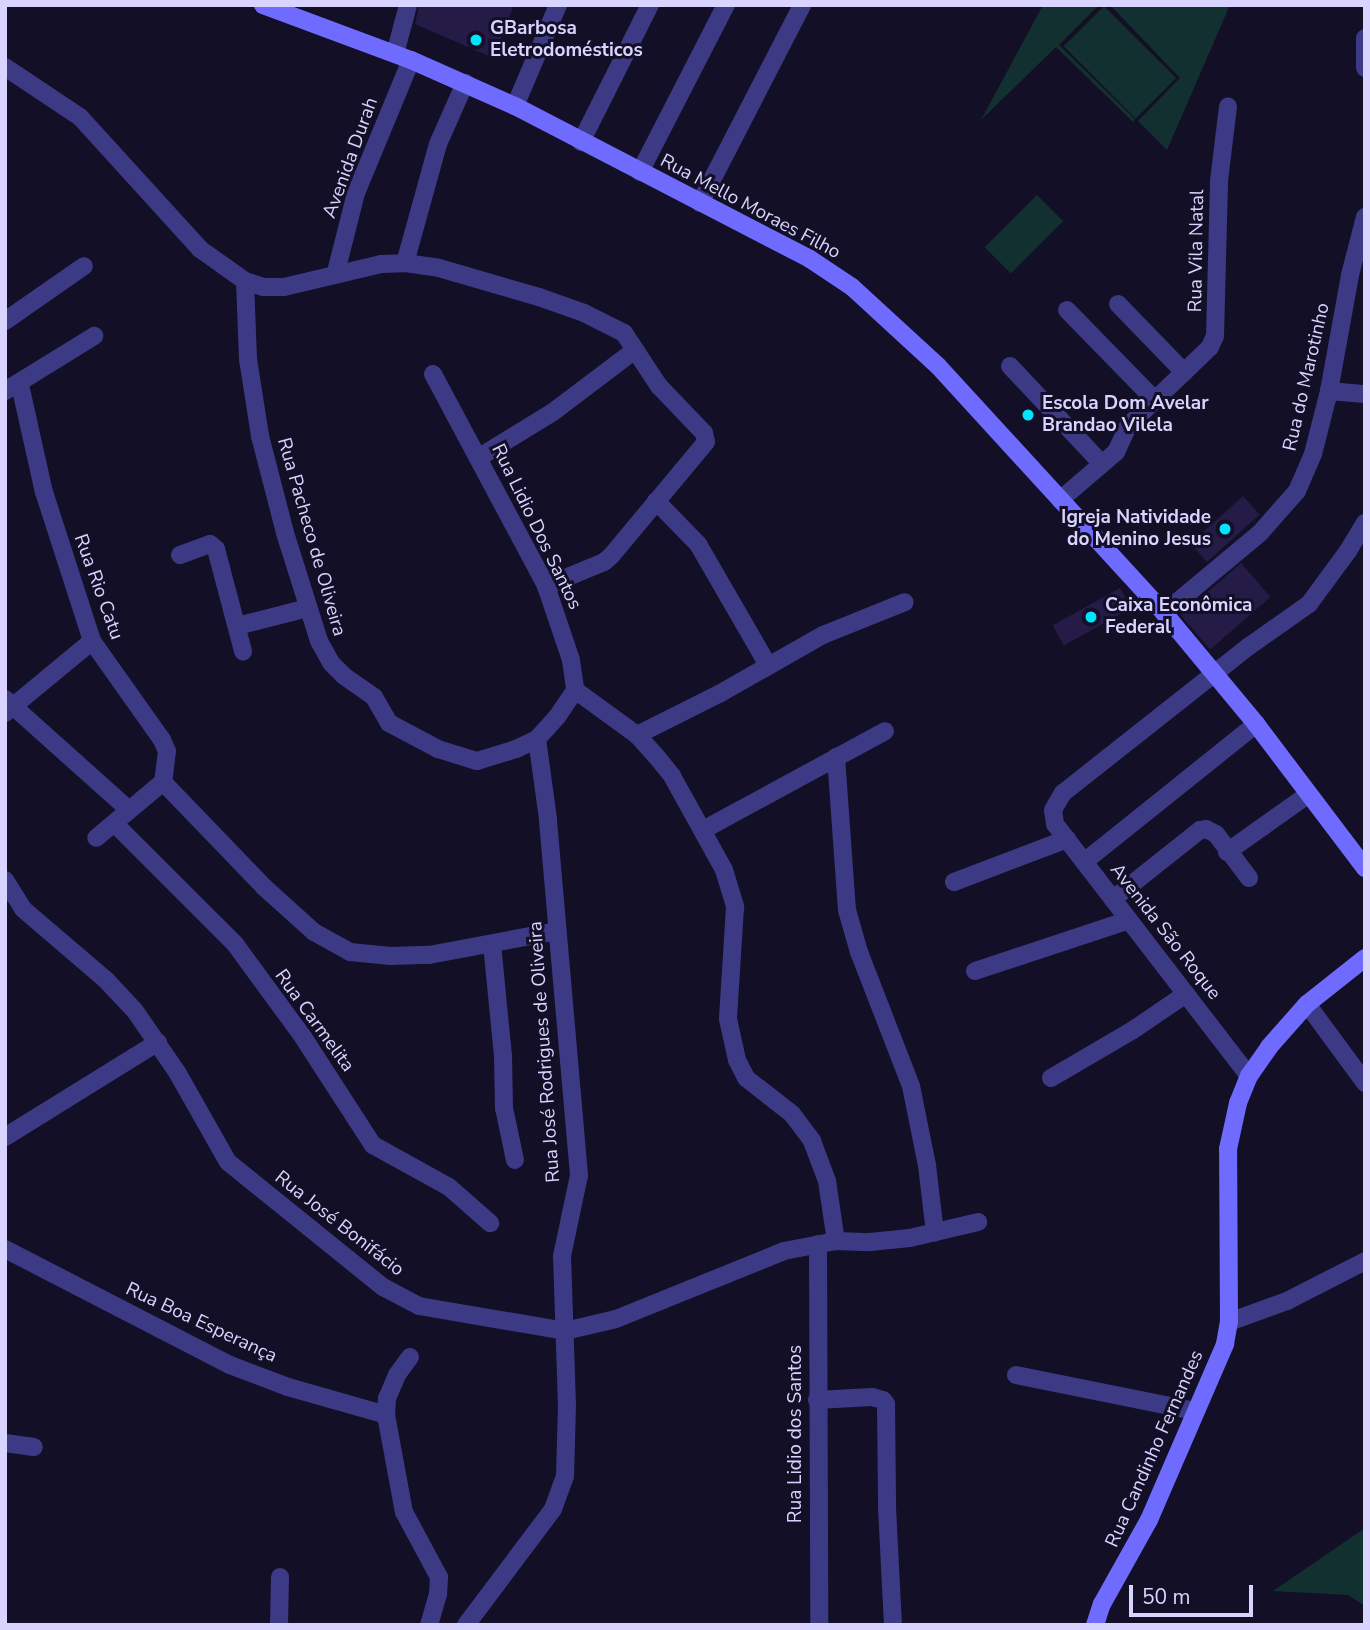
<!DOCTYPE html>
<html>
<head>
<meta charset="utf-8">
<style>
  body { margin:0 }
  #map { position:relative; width:1370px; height:1630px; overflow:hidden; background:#130f26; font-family:"Nunito Sans",sans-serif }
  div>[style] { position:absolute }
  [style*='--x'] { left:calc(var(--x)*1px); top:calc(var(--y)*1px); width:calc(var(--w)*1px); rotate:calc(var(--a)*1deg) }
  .green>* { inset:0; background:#12302f; transform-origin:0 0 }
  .building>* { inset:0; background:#241b47; transform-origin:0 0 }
  .street>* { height:18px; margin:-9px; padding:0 9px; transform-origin:9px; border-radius:9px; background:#3d3a85 }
  .secondary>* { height:18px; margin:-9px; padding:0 9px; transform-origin:9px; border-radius:9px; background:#6f6bff }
  .dots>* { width:19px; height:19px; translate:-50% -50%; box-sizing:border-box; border:4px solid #130f26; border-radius:50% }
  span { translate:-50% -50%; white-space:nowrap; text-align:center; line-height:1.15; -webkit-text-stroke:6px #130f26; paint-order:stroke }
  .poi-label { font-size:19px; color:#d9d4ff; font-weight:700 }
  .left { translate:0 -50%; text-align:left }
  .right { translate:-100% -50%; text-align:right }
  .street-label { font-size:19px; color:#d9d4ff }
  .frame { position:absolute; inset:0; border:7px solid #d9d4ff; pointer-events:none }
  .scale { position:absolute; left:1129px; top:1585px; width:124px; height:32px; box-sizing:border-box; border:4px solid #d9d4ff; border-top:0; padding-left:9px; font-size:21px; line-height:24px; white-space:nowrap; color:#d9d4ff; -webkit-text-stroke:5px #130f26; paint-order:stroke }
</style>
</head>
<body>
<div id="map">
  <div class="green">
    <div style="clip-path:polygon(1043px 5px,1099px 5px,1059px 45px,1135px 119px,1133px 122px,1056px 47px,981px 120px)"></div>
    <div style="clip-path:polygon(1110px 5px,1230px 5px,1167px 150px,1138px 121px,1180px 78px)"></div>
    <div style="left:1104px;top:6px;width:102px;height:57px;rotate:45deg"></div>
    <div style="left:1037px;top:195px;width:37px;height:74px;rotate:45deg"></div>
    <div style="clip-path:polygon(1365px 1528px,1365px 1606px,1348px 1595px,1273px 1591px)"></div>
  </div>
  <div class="building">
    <div style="clip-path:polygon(419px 5px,514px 5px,493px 58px,415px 24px)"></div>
    <div style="left:1243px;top:496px;width:25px;height:71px;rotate:48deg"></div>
    <div style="left:1241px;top:563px;width:45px;height:80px;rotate:49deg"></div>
    <div style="left:1120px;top:588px;width:23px;height:77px;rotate:61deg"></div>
  </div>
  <div class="street">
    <div style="--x:1365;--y:38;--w:30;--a:90"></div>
    <div style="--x:395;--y:54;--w:51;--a:-75.1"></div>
    <div style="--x:5;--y:67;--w:90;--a:33.7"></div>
    <div style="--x:80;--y:117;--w:178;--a:47.7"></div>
    <div style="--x:200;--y:249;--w:55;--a:35.4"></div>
    <div style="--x:245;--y:281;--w:19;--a:18"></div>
    <div style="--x:263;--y:287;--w:21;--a:0"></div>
    <div style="--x:284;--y:287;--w:100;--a:-13.3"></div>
    <div style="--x:381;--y:264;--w:24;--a:-2"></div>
    <div style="--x:405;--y:263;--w:34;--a:8"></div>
    <div style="--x:439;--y:268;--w:104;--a:16.2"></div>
    <div style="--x:539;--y:297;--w:48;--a:19.6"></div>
    <div style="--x:584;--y:313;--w:45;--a:26.6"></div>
    <div style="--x:624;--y:333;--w:64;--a:56.6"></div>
    <div style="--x:659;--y:386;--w:65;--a:46.2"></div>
    <div style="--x:704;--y:433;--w:9;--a:77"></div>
    <div style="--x:706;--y:442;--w:148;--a:129.8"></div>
    <div style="--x:611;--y:556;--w:9;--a:139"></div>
    <div style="--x:604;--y:562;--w:63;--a:157.5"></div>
    <div style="--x:515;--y:106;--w:110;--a:-66.9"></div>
    <div style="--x:581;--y:142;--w:153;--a:-63.3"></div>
    <div style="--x:640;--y:172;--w:188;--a:-62.8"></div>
    <div style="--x:700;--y:203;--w:223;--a:-62.7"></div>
    <div style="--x:405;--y:263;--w:123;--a:-74.5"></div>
    <div style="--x:438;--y:144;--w:67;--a:-66.1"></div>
    <div style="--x:336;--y:272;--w:81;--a:-75.8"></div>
    <div style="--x:356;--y:193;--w:144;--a:-67.5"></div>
    <div style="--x:245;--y:281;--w:78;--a:87.8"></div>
    <div style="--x:248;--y:359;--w:78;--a:81.1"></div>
    <div style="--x:260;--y:436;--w:100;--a:75.5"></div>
    <div style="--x:285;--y:533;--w:113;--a:72.5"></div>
    <div style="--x:319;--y:641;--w:25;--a:61"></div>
    <div style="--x:331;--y:663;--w:18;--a:45"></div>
    <div style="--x:344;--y:676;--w:37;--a:35"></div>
    <div style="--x:374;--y:697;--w:30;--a:60"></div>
    <div style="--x:389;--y:723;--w:55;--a:28"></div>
    <div style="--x:438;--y:749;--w:41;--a:17.1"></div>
    <div style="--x:477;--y:761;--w:41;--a:-17.1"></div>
    <div style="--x:516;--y:749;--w:23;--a:-25"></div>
    <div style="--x:537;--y:739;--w:30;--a:-48"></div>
    <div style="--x:557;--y:717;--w:32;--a:-56"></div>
    <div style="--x:1118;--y:304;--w:95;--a:45.9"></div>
    <div style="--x:1067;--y:310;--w:124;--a:45.7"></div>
    <div style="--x:5;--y:321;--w:96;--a:-34.8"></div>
    <div style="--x:1010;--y:366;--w:134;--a:46.8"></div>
    <div style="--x:433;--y:374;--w:240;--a:61.9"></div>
    <div style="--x:546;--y:586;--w:78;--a:71.3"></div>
    <div style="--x:571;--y:660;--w:30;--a:82"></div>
    <div style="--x:575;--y:690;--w:77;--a:36"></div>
    <div style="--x:637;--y:735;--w:28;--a:48"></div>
    <div style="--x:656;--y:756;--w:26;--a:51"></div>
    <div style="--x:672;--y:776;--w:107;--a:61"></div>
    <div style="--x:724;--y:870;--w:39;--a:73"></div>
    <div style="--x:735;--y:907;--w:112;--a:93.6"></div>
    <div style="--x:728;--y:1019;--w:42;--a:77.6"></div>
    <div style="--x:737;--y:1060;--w:20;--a:63"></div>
    <div style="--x:746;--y:1078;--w:58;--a:38"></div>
    <div style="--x:792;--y:1114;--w:34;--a:53"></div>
    <div style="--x:812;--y:1141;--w:43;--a:69.4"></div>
    <div style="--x:827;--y:1181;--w:61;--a:81.5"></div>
    <div style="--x:20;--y:385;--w:110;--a:77.4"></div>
    <div style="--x:44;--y:492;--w:157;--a:72.1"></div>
    <div style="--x:92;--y:641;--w:121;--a:54.7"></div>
    <div style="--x:162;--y:740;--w:12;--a:66"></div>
    <div style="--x:167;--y:751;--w:31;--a:97"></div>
    <div style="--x:163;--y:782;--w:87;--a:140.1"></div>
    <div style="--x:5;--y:391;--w:105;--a:-31.7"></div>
    <div style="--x:1329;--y:391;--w:36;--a:5"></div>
    <div style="--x:478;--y:458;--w:88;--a:-31.5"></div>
    <div style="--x:553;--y:412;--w:103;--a:-37.1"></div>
    <div style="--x:1060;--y:500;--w:74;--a:-40.6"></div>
    <div style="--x:1116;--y:452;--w:29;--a:-65"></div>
    <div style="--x:1128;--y:426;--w:114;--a:-43.9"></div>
    <div style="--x:1210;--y:347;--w:12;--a:-66"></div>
    <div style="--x:1215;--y:336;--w:155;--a:-88.5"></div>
    <div style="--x:1219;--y:181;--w:75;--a:-83.1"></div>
    <div style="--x:656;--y:501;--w:60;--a:45.7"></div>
    <div style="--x:698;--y:544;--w:140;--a:60"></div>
    <div style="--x:180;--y:555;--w:32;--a:-20"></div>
    <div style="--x:210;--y:544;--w:8;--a:40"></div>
    <div style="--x:216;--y:549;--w:106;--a:75.2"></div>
    <div style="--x:1164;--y:613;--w:125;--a:-39.8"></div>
    <div style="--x:1260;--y:533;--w:56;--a:-48.6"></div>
    <div style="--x:1297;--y:491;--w:40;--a:-66.6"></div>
    <div style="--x:1313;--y:454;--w:65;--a:-75.7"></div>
    <div style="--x:1329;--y:391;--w:118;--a:-79.7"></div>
    <div style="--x:1350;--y:275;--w:60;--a:-75.5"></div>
    <div style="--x:237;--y:626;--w:73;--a:-14.2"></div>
    <div style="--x:5;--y:699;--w:166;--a:41.8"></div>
    <div style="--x:5;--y:713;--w:113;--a:-39.6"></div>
    <div style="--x:637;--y:735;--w:92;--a:-26.6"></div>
    <div style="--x:719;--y:694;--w:120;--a:-29.6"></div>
    <div style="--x:823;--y:635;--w:88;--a:-21.9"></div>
    <div style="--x:836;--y:757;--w:153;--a:85.9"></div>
    <div style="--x:847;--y:910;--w:44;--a:74.1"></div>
    <div style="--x:859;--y:952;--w:144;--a:68.8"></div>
    <div style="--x:911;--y:1086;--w:81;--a:78.6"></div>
    <div style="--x:927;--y:1165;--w:68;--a:83.3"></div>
    <div style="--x:163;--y:782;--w:146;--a:46.1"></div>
    <div style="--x:264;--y:887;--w:67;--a:42"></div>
    <div style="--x:314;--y:932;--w:41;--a:29.1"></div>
    <div style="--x:350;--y:952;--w:41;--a:5.6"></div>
    <div style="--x:391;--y:956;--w:38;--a:-2"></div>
    <div style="--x:429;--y:955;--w:130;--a:-10.6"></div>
    <div style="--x:115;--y:824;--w:170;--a:45"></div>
    <div style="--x:235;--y:944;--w:115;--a:53.8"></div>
    <div style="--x:303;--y:1037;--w:129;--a:57.1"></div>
    <div style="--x:373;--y:1145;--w:87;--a:28.9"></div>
    <div style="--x:449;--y:1187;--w:55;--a:41.3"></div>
    <div style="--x:703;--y:830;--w:207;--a:-28.5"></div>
    <div style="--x:1227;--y:852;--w:100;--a:-35.3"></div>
    <div style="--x:1084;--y:862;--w:221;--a:-38.7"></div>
    <div style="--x:5;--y:880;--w:34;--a:58"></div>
    <div style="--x:23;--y:909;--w:109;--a:40.5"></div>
    <div style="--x:106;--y:980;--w:42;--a:46.9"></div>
    <div style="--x:135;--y:1011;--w:74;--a:55.5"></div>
    <div style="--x:177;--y:1072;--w:103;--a:60.5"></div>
    <div style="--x:228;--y:1162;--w:199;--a:38.9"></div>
    <div style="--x:383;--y:1287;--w:41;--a:27.8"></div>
    <div style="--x:419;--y:1306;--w:148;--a:9.7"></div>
    <div style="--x:565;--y:1331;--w:52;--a:-13.2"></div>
    <div style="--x:616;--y:1319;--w:181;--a:-22"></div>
    <div style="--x:784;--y:1251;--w:53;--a:-10.9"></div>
    <div style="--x:836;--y:1241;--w:34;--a:2"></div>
    <div style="--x:870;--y:1242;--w:40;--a:-5.7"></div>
    <div style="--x:910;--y:1238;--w:70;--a:-13.2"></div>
    <div style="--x:954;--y:882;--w:121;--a:-20.8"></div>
    <div style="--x:1113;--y:899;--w:111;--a:-38.4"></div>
    <div style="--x:1200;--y:830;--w:6;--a:-9"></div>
    <div style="--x:1206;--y:829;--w:11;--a:27"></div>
    <div style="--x:1216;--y:834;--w:55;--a:53.1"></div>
    <div style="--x:492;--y:944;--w:113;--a:84.4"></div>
    <div style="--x:503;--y:1056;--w:52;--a:88.9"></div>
    <div style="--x:504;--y:1108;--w:53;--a:78.1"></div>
    <div style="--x:975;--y:971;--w:162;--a:-18.3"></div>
    <div style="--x:1307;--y:1004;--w:98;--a:53.7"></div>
    <div style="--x:1249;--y:1076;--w:318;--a:-127.6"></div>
    <div style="--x:1055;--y:824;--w:14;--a:-98"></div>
    <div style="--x:1053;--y:810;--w:20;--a:-60"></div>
    <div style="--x:1063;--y:793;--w:236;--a:-38.3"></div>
    <div style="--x:1248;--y:647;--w:75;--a:-35.2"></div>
    <div style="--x:1309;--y:604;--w:66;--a:-53.7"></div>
    <div style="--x:1348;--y:551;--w:33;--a:-59"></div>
    <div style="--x:1051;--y:1078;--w:95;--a:-30.3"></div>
    <div style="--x:1133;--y:1030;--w:64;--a:-34.2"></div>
    <div style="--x:5;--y:1137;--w:180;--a:-31.8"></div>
    <div style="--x:818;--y:1244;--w:381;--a:89.8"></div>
    <div style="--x:5;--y:1249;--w:253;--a:27.3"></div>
    <div style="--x:230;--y:1365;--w:62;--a:20.8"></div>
    <div style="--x:288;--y:1387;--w:102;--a:15.9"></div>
    <div style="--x:1229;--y:1322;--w:62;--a:-19.9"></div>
    <div style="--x:1287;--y:1301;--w:88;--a:-27.1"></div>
    <div style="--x:410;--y:1357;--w:22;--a:126"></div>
    <div style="--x:397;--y:1375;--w:25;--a:113"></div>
    <div style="--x:387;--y:1398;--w:17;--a:93"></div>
    <div style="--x:386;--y:1415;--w:99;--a:79.5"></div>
    <div style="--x:404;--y:1512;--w:74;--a:61.7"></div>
    <div style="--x:439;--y:1577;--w:17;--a:93"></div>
    <div style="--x:438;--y:1594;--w:32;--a:106"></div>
    <div style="--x:1016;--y:1375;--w:183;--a:11.4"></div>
    <div style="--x:817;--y:1400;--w:55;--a:-3.1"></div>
    <div style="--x:872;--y:1397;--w:11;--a:15"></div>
    <div style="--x:883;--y:1400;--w:5;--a:53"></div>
    <div style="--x:886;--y:1404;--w:103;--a:89.4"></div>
    <div style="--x:887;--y:1507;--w:118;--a:87.1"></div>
    <div style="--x:5;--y:1443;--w:29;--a:8"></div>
    <div style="--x:279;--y:1625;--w:48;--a:-88.8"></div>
    <div style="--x:466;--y:1625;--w:145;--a:-53.1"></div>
    <div style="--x:553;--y:1509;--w:35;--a:-70"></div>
    <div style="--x:565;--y:1476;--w:70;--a:-88.4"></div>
    <div style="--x:567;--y:1406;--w:150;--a:-91.9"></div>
    <div style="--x:562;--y:1256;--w:83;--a:-78.1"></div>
    <div style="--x:579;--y:1175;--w:357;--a:-95"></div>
    <div style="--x:548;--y:819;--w:81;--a:-97.8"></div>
  </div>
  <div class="secondary">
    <div style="--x:263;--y:5;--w:158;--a:20.4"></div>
    <div style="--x:411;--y:60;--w:114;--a:23.9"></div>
    <div style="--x:515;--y:106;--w:332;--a:27.4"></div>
    <div style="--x:810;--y:259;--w:50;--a:33.7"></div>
    <div style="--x:852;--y:287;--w:117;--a:42.6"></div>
    <div style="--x:938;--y:366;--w:335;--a:47.5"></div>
    <div style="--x:1164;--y:613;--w:144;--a:50.3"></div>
    <div style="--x:1256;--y:724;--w:181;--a:52.9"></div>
    <div style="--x:1095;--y:1625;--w:22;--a:-72"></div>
    <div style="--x:1102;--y:1604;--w:96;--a:-60.8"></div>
    <div style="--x:1149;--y:1520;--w:192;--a:-66.6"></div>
    <div style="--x:1225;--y:1344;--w:22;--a:-80"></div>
    <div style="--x:1229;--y:1322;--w:173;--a:-90.3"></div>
    <div style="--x:1228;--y:1149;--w:47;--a:-77.7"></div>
    <div style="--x:1238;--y:1103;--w:29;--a:-68"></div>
    <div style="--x:1249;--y:1076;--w:35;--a:-55"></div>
    <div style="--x:1269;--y:1047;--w:57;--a:-48.5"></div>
    <div style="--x:1307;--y:1004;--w:74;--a:-38.4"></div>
  </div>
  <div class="dots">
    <div style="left:476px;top:40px;background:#00e5ff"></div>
    <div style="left:1028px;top:415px;background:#00e5ff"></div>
    <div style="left:1225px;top:529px;background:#00e5ff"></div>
    <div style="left:1091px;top:617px;background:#00e5ff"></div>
  </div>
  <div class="poi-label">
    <span class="left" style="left:490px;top:40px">GBarbosa<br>Eletrodomésticos</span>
    <span class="left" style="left:1042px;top:415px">Escola Dom Avelar<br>Brandao Vilela</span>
    <span class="right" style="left:1211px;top:529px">Igreja Natividade<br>do Menino Jesus</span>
    <span class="left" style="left:1105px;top:617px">Caixa Econômica<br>Federal</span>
  </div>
  <div class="street-label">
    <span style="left:351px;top:158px;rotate:-70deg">Avenida Durah</span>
    <span style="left:750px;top:207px;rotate:28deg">Rua Mello Moraes Filho</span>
    <span style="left:1197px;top:251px;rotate:-89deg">Rua Vila Natal</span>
    <span style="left:1307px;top:377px;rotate:-77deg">Rua do Marotinho</span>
    <span style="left:536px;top:527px;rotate:64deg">Rua Lidio Dos Santos</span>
    <span style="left:311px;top:537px;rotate:74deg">Rua Pacheco de Oliveira</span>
    <span style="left:98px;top:587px;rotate:70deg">Rua Rio Catu</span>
    <span style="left:1165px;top:932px;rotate:52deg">Avenida São Roque</span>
    <span style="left:314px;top:1021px;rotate:54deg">Rua Carmelita</span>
    <span style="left:545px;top:1052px;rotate:-94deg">Rua José Rodrigues de Oliveira</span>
    <span style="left:339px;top:1224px;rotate:38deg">Rua José Bonifácio</span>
    <span style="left:201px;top:1323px;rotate:25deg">Rua Boa Esperança</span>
    <span style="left:796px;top:1434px;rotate:-90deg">Rua Lidio dos Santos</span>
    <span style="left:1155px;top:1449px;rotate:-66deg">Rua Candinho Fernandes</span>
  </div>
  <div class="frame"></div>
  <div class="scale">50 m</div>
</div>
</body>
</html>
